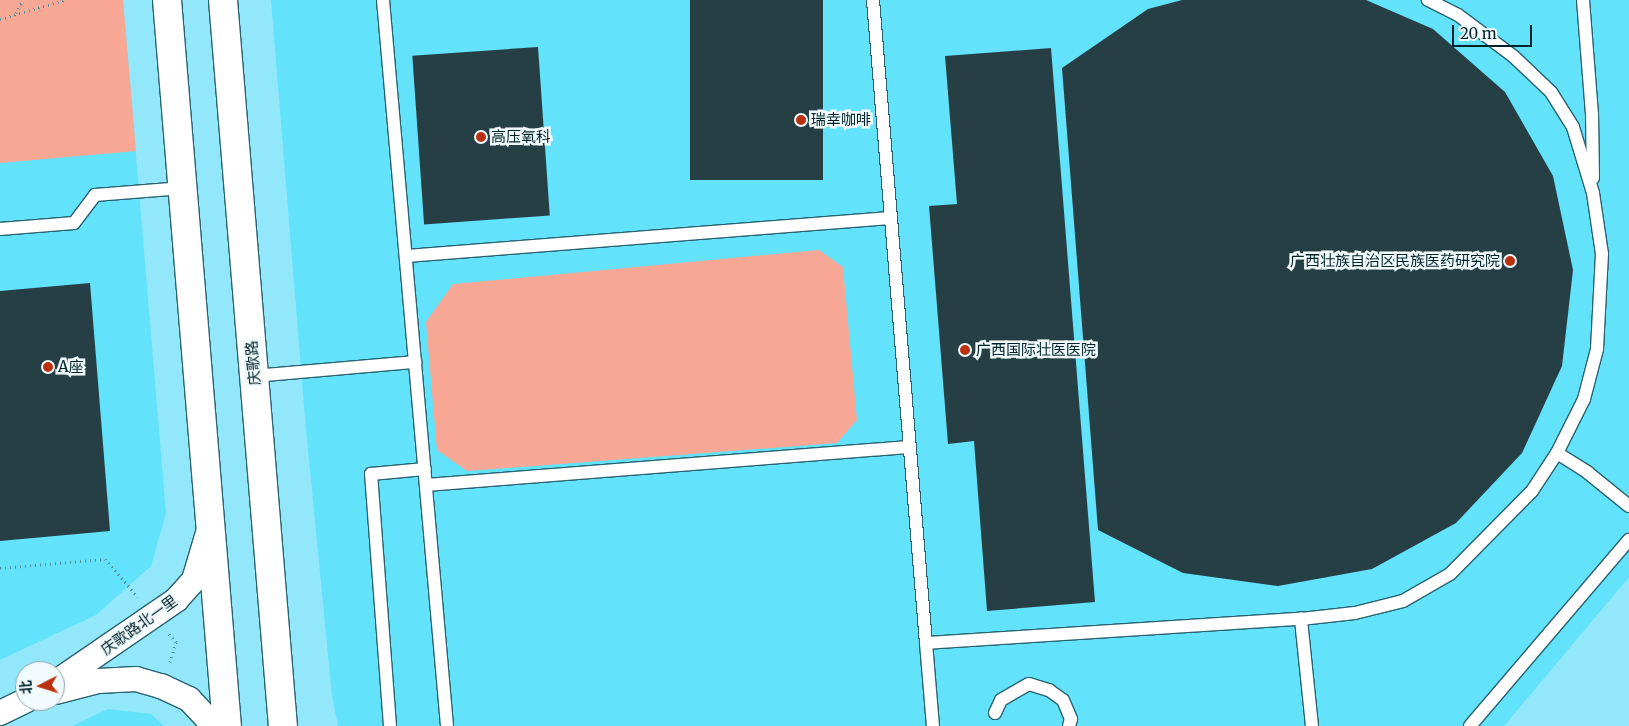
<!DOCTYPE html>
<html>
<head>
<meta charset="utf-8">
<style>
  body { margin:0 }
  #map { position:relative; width:1629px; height:726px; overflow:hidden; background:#93e7fb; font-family:Merriweather,"Noto Sans SC",serif }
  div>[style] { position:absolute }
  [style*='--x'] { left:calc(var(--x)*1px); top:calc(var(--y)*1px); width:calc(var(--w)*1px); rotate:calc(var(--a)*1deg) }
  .built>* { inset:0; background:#63e2fc }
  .green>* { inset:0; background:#f8a895 }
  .building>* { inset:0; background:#253f45; transform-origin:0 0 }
  .path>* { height:3px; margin-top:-1.5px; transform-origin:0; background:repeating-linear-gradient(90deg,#52919f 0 1px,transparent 0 5px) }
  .roads { filter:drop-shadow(1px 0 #286370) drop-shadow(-1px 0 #286370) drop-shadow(0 1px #286370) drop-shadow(0 -1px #286370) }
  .service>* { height:12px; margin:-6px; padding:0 6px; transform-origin:6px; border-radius:6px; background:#fff }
  .minor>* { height:24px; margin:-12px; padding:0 12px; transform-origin:12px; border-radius:12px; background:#fff }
  .tertiary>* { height:28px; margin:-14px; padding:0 14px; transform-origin:14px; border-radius:14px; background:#fff }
  .dots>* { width:14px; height:14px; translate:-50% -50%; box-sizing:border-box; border:2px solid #f1fbfd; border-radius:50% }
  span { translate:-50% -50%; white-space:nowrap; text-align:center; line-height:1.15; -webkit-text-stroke:5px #f1fbfd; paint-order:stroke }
  .poi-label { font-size:15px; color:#00232b }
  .left { translate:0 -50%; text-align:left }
  .right { translate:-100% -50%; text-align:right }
  .street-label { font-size:15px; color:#00232b }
  .north { position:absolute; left:15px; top:661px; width:50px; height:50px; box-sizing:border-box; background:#f1fbfd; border:1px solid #91a5a9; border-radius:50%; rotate:265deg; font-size:14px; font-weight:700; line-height:20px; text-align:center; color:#00232b }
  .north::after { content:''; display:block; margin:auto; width:18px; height:22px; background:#bb300e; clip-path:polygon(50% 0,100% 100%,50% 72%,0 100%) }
  .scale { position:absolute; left:1452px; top:25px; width:80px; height:22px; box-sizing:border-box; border:2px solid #00232b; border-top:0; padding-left:6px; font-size:15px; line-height:18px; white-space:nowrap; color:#00232b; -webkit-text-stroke:4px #f1fbfd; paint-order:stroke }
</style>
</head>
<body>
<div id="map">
  <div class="built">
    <div style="clip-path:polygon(0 0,123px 0,166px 513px,151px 566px,96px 615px,0 660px)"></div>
    <div style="clip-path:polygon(271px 0,1629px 0,1629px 577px,1504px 726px,338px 726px,332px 696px,305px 418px)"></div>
    <div style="clip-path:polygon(108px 709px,151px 714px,164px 726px,72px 726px)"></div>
  </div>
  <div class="green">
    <div style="clip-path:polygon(0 0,123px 0,136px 151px,0 163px)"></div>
    <div style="clip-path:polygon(819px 250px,843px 267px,857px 420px,837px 443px,467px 471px,437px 450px,426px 322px,453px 284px)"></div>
  </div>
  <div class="building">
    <div style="left:690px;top:0;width:133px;height:180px"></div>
    <div style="clip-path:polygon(1182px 0,1366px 0,1433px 29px,1505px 92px,1553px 176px,1573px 270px,1562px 366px,1522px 453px,1456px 523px,1372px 569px,1278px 586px,1183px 573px,1098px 530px,1062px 68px,1148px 9px)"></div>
    <div style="left:538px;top:47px;width:169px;height:126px;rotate:86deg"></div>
    <div style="clip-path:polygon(1051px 48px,1095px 602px,987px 611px,974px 441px,948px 444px,929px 206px,957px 204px,945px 56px)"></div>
    <div style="clip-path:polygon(90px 283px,110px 531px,0 541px,0 291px)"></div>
  </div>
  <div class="path">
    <div style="--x:16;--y:13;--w:15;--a:-62"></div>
    <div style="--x:0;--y:19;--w:67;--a:-16.5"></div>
    <div style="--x:0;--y:568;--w:105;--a:-4.9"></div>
    <div style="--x:105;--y:559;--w:50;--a:49"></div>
    <div style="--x:169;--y:634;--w:11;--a:49"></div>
    <div style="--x:176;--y:642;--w:21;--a:107"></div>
  </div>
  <div class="roads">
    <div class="service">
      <div style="--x:383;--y:0;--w:729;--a:84.96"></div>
      <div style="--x:873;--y:0;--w:645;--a:85.29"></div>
      <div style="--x:926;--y:643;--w:376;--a:-3.7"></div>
      <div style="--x:1583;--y:0;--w:114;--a:85.5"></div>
      <div style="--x:1592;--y:114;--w:64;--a:89.1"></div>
      <div style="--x:0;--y:229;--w:74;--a:-4.6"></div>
      <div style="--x:74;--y:223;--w:35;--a:-53"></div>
      <div style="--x:95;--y:195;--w:88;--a:-4.5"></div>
      <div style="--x:406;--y:256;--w:486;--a:-4.5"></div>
      <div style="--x:254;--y:376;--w:162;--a:-5"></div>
      <div style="--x:1557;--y:453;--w:36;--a:32"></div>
      <div style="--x:1587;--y:472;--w:54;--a:39"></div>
      <div style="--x:426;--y:485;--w:484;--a:-4.5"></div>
      <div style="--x:926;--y:643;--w:83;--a:85.2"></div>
      <div style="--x:995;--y:713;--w:14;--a:-65"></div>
      <div style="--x:1001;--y:700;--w:32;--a:-30"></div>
      <div style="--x:1029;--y:684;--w:21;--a:17"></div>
      <div style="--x:1049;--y:690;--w:17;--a:36"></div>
      <div style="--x:1063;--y:700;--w:21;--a:67"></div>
      <div style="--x:1071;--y:719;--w:7;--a:106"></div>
      <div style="--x:390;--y:726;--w:253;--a:-94.3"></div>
      <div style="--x:371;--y:474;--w:54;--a:-5.3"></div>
      <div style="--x:1312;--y:726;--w:108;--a:-95.9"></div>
      <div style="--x:1301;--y:619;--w:54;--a:-6.3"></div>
      <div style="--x:1355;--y:613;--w:49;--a:-14"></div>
      <div style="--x:1403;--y:601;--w:54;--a:-29.9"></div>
      <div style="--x:1450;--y:574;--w:117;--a:-45.3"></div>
      <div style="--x:1532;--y:491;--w:45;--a:-56.7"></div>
      <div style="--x:1557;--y:453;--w:60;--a:-63.4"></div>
      <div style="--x:1584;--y:399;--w:52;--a:-75.4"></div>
      <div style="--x:1597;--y:349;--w:95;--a:-87"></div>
      <div style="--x:1602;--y:254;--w:62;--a:-98.4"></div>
      <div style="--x:1593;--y:193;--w:69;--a:-106.9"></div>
      <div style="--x:1573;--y:127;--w:41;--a:-122.2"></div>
      <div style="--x:1551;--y:92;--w:52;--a:-136.5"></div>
      <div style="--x:1513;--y:56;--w:69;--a:-143.3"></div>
      <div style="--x:1458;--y:15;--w:34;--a:-153"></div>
      <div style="--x:1470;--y:726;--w:245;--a:-49.5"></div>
    </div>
    <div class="minor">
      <div style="--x:55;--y:683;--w:147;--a:-34.4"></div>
      <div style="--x:176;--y:600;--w:27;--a:-48"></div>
      <div style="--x:194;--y:580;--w:49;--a:-73.4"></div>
      <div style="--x:55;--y:692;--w:44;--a:-14.3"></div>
      <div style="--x:98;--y:681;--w:38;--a:-3"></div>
      <div style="--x:136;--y:679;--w:26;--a:16"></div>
      <div style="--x:161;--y:686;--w:31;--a:25"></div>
      <div style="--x:189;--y:699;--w:37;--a:47"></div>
      <div style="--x:0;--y:713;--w:28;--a:-26"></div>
    </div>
    <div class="tertiary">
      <div style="--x:167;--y:0;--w:728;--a:85.28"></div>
      <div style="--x:223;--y:0;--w:728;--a:85.28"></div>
    </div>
  </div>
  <div class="dots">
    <div style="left:801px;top:120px;background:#bb300e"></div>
    <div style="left:481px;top:137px;background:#bb300e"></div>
    <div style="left:1510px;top:261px;background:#bb300e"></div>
    <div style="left:965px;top:350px;background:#bb300e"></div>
    <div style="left:48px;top:367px;background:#bb300e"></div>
  </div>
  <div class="poi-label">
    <span class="left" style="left:811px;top:120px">瑞幸咖啡</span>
    <span class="left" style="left:491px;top:137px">高压氧科</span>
    <span class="right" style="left:1500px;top:261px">广西壮族自治区民族医药研究院</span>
    <span class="left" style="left:976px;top:350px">广西国际壮医医院</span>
    <span class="left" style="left:58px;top:367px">A座</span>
  </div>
  <div class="street-label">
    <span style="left:253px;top:363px;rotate:-95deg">庆歌路</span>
    <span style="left:139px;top:625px;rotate:-36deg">庆歌路北一里</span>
  </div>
  <div class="north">北</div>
  <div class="scale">20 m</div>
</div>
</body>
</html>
